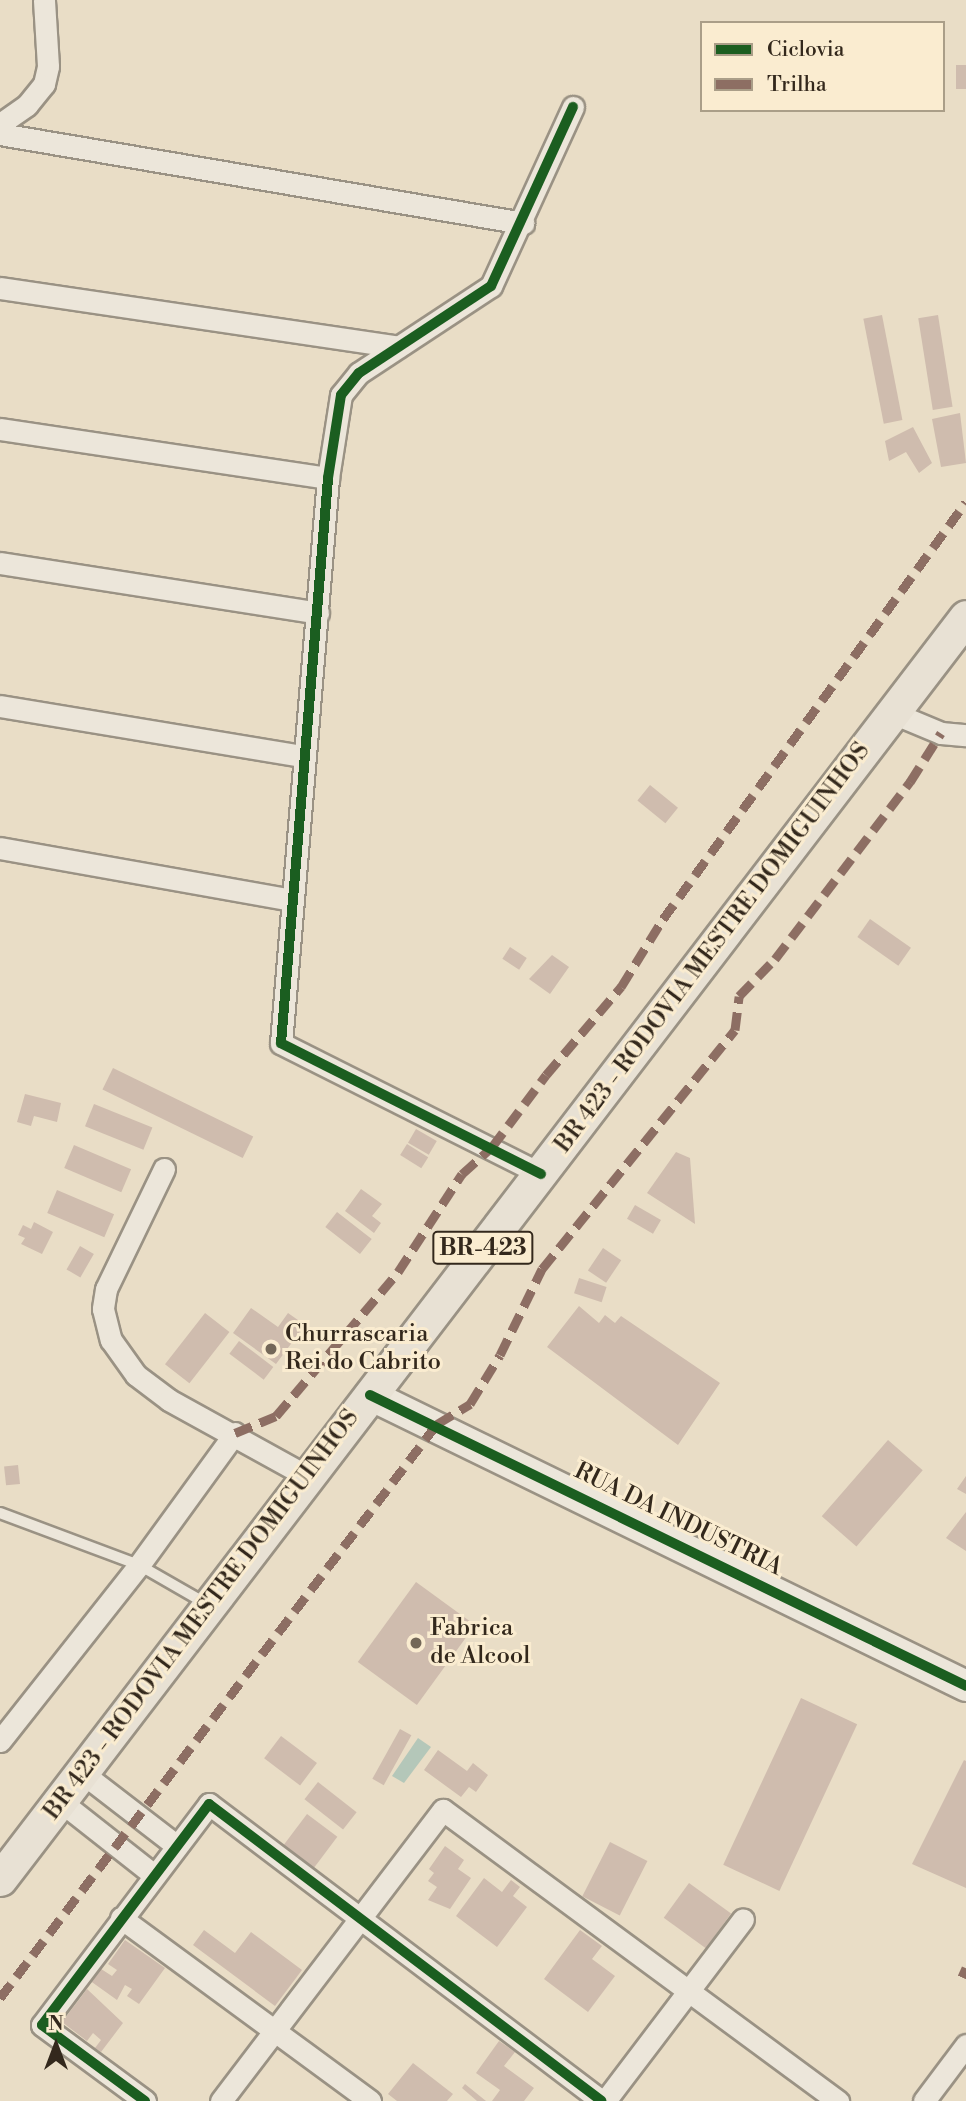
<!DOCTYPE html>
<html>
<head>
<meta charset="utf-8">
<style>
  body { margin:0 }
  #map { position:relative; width:966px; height:2101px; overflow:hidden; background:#e9ddc6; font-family:"Libre Bodoni",serif }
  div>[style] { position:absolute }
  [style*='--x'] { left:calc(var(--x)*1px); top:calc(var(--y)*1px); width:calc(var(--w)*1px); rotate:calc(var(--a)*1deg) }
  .water>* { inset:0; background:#b4c7b9 }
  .building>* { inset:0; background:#cfbcae; transform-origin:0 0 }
  .roads { filter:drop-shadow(2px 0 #9a9284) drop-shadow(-2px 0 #9a9284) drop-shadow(0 2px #9a9284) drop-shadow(0 -2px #9a9284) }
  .lane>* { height:10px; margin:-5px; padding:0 5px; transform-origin:5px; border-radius:5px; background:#ece6da }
  .street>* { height:21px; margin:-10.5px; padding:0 10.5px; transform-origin:10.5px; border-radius:10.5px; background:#ece6da }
  .secondary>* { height:30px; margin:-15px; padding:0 15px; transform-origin:15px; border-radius:15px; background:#ece6da }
  .primary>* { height:33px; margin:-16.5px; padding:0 16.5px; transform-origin:16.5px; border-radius:16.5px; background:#e8e1d4 }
  .quiet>* { height:9px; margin-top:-4.5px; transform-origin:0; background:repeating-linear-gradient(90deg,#8d6e63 0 18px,transparent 0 27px) }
  .cycleway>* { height:10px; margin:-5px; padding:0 5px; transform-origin:5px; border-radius:5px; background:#1b5e20 }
  .dots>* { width:19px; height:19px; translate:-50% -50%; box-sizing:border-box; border:4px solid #faecd0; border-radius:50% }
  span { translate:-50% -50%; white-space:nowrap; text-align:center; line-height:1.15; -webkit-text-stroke:6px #faecd0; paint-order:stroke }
  .shield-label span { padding:2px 5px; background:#faecd0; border:2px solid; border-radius:5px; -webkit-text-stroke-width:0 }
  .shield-label { font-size:23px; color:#33281c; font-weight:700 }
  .street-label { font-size:24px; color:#33281c }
  .poi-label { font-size:24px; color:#33281c }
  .left { translate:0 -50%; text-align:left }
  .legend { position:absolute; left:700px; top:21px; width:245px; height:91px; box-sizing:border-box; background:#faecd0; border:2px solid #aa9e88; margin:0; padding:9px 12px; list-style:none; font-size:21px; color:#33281c }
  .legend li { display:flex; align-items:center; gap:14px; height:35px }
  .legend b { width:35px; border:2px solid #aa9e88 }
  .north { position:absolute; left:21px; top:2010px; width:70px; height:70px; -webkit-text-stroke:5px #faecd0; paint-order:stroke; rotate:0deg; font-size:19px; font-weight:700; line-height:28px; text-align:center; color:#33281c }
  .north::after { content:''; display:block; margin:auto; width:24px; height:32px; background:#33281c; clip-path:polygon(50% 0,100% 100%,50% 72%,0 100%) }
</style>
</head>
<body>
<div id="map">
  <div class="water">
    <div style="clip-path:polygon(418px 1738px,431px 1747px,404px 1783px,392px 1776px)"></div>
  </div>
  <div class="building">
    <div style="left:956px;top:65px;width:10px;height:24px"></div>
    <div style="left:882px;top:315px;width:107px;height:19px;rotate:79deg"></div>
    <div style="left:938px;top:315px;width:93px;height:20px;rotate:81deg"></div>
    <div style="clip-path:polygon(960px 413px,966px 463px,941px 467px,932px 419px)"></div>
    <div style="clip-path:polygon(913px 427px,932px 463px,919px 473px,906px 452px,889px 461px,885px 441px)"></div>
    <div style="left:650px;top:785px;width:36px;height:20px;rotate:39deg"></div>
    <div style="left:870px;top:919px;width:50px;height:22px;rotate:35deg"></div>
    <div style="left:510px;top:947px;width:20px;height:14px;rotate:33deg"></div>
    <div style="clip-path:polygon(552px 955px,569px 967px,550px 994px,529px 979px)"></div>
    <div style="left:113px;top:1068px;width:156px;height:24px;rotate:26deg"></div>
    <div style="clip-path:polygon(25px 1094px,61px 1103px,57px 1122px,34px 1116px,31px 1126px,17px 1122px)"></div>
    <div style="left:94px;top:1104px;width:63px;height:24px;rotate:22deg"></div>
    <div style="left:416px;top:1129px;width:24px;height:16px;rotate:30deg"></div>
    <div style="left:407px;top:1144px;width:25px;height:13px;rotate:32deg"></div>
    <div style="left:74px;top:1145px;width:62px;height:25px;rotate:23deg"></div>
    <div style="clip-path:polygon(676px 1152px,690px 1158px,695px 1224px,647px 1193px)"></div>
    <div style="clip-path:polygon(361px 1189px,382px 1204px,372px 1216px,381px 1223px,374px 1233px,345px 1211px)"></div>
    <div style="left:57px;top:1190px;width:62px;height:25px;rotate:23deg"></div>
    <div style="left:635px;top:1205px;width:30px;height:16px;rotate:30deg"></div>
    <div style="left:337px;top:1212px;width:44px;height:19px;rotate:38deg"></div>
    <div style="clip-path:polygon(34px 1222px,53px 1232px,42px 1254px,21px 1244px,25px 1238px,18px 1235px,23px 1225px,31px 1229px)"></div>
    <div style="left:80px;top:1246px;width:16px;height:27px;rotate:30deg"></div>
    <div style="left:603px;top:1248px;width:22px;height:27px;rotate:34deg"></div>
    <div style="left:579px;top:1278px;width:29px;height:16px;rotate:18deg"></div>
    <div style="clip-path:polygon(579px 1306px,599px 1323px,605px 1315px,615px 1323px,621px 1316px,720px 1383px,678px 1445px,547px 1347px)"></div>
    <div style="clip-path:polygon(251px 1308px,278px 1327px,288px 1313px,305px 1325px,276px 1364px,233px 1333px)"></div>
    <div style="left:205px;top:1313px;width:31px;height:65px;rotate:38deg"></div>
    <div style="left:239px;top:1341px;width:43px;height:16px;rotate:37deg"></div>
    <div style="left:888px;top:1440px;width:46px;height:101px;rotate:41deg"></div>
    <div style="left:18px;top:1465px;width:19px;height:14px;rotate:84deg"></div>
    <div style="clip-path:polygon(966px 1476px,966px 1494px,957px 1489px)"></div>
    <div style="clip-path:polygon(966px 1512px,966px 1551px,946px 1538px)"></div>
    <div style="left:416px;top:1582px;width:73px;height:99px;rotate:36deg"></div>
    <div style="left:801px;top:1698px;width:62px;height:184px;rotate:25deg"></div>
    <div style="left:400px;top:1729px;width:13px;height:57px;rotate:29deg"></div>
    <div style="left:281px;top:1736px;width:45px;height:28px;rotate:37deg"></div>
    <div style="clip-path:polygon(438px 1750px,467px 1771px,473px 1763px,488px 1775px,476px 1792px,469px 1787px,461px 1797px,424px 1770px)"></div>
    <div style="clip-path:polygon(964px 1760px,966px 1761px,966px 1888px,912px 1864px)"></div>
    <div style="left:318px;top:1782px;width:49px;height:22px;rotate:38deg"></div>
    <div style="left:307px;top:1814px;width:38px;height:40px;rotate:37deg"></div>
    <div style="left:610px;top:1842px;width:42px;height:61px;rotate:27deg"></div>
    <div style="clip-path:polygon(445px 1846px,464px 1860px,458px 1869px,471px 1878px,450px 1909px,428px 1900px,437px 1887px,428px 1881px,434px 1873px,429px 1869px)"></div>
    <div style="clip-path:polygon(484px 1878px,502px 1892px,511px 1880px,520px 1887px,513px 1896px,527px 1907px,497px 1947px,456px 1916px)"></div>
    <div style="left:689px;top:1883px;width:52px;height:43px;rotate:36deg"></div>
    <div style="clip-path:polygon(204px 1930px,235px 1953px,251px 1932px,302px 1970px,275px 2006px,193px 1945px)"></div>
    <div style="clip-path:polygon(580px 1930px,602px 1946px,592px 1959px,615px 1976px,588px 2012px,544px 1979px)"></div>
    <div style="clip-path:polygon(125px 1940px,165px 1968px,139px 2004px,127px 1996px,132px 1989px,125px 1985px,117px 2000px,89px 1980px,98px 1967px,112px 1976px,117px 1970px,108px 1964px)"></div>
    <div style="clip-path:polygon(87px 1989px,123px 2023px,101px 2052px,95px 2048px,101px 2040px,93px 2033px,87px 2041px,62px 2022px)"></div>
    <div style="clip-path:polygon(499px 2041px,515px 2052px,504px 2066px,534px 2088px,524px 2101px,492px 2101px,500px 2090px,476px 2073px)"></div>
    <div style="clip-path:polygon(413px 2063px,453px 2094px,447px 2101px,397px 2101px,388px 2094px)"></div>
    <div style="clip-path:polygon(465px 2084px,486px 2101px,477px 2101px,462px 2088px)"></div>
  </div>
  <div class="roads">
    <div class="lane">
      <div style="--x:0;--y:1513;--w:148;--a:20.5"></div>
      <div style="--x:139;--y:1565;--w:76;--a:29.9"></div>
    </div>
    <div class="street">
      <div style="--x:0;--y:124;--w:33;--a:-35"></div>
      <div style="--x:27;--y:105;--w:27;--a:-51"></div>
      <div style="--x:44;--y:84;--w:18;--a:-77"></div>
      <div style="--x:48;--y:66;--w:66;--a:-93.5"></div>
      <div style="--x:0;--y:134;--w:531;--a:9.66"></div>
      <div style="--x:0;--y:288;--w:402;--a:8.4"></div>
      <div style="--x:0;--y:429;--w:332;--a:8.5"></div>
      <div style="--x:0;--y:563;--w:322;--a:8.9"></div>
      <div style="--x:0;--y:706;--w:307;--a:9.4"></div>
      <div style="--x:893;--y:713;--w:52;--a:22.6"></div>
      <div style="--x:941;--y:733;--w:25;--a:5"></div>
      <div style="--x:0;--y:848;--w:297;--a:10.1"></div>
      <div style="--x:164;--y:1169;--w:133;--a:115.8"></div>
      <div style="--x:106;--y:1289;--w:20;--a:99"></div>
      <div style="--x:103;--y:1309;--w:32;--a:76"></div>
      <div style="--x:111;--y:1340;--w:43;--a:54.5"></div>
      <div style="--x:136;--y:1375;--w:41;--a:37.1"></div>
      <div style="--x:169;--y:1400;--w:155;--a:28.9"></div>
      <div style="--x:541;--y:1174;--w:291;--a:-153.3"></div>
      <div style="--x:281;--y:1043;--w:567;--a:-85.24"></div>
      <div style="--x:328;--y:478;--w:84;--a:-81.1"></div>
      <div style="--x:341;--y:395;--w:28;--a:-51"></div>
      <div style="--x:359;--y:373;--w:158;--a:-33.4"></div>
      <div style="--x:491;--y:286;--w:197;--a:-65.4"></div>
      <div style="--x:0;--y:1741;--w:224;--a:-51.7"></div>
      <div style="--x:139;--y:1565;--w:163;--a:-54"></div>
      <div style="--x:81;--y:1772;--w:121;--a:37.6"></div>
      <div style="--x:60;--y:1801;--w:120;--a:38.2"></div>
      <div style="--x:121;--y:1918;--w:309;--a:36.3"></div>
      <div style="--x:145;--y:2101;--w:128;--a:-143.6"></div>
      <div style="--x:42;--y:2025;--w:277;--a:-52.9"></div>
      <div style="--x:209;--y:1804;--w:492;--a:37.1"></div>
      <div style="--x:221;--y:2101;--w:366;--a:-52.7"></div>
      <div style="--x:443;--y:1810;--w:491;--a:36.4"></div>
      <div style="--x:605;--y:2101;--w:228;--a:-52.8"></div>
      <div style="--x:924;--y:2101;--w:70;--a:-53.1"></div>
    </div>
    <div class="secondary">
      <div style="--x:370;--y:1395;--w:663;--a:26.02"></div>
    </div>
    <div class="primary">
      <div style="--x:0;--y:1879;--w:1589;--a:-52.57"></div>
    </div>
  </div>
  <div class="quiet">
    <div style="--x:235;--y:1433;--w:44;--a:-22.5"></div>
    <div style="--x:276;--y:1416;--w:189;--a:-49.7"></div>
    <div style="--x:398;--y:1272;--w:117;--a:-56.9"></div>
    <div style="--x:462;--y:1174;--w:40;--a:-42"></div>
    <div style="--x:492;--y:1147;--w:90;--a:-53.1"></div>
    <div style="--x:546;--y:1075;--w:116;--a:-49.6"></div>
    <div style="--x:621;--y:987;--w:80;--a:-58.3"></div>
    <div style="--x:663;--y:919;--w:515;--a:-54"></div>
    <div style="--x:962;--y:1977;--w:10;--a:-66"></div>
    <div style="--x:0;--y:1998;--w:721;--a:-52.72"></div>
    <div style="--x:437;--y:1424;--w:39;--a:-31"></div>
    <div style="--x:470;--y:1404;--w:57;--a:-58.5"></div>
    <div style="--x:500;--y:1355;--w:96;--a:-64"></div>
    <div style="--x:542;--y:1269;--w:307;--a:-51.1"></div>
    <div style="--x:735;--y:1030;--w:34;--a:-83"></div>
    <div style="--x:739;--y:996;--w:52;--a:-45.8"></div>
    <div style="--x:775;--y:959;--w:223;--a:-52.7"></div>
    <div style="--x:910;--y:782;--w:58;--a:-57.7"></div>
  </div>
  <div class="cycleway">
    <div style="--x:541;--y:1174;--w:291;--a:-153.3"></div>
    <div style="--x:281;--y:1043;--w:567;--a:-85.24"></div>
    <div style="--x:328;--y:478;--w:84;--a:-81.1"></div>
    <div style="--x:341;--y:395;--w:28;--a:-51"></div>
    <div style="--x:359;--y:373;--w:158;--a:-33.4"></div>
    <div style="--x:491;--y:286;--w:197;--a:-65.4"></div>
    <div style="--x:370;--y:1395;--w:663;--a:26.02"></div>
    <div style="--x:145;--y:2101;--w:128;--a:-143.6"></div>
    <div style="--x:42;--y:2025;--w:277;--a:-52.9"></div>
    <div style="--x:209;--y:1804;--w:492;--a:37.1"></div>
  </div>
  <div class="dots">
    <div style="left:271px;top:1349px;background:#736758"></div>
    <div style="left:416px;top:1643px;background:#736758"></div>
  </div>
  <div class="shield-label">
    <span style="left:483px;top:1248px">BR-423</span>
  </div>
  <div class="street-label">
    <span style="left:713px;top:948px;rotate:-53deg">BR 423 - RODOVIA MESTRE DOMIGUINHOS</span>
    <span style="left:678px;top:1520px;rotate:26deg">RUA DA INDUSTRIA</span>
    <span style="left:202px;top:1615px;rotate:-53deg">BR 423 - RODOVIA MESTRE DOMIGUINHOS</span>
  </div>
  <div class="poi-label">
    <span class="left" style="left:285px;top:1349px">Churrascaria<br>Rei do Cabrito</span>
    <span class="left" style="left:430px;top:1643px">Fabrica<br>de Alcool</span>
  </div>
  <ul class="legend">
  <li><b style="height:9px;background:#1b5e20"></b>Ciclovia</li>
  <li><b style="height:9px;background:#8d6e63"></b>Trilha</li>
  </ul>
  <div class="north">N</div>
</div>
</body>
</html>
